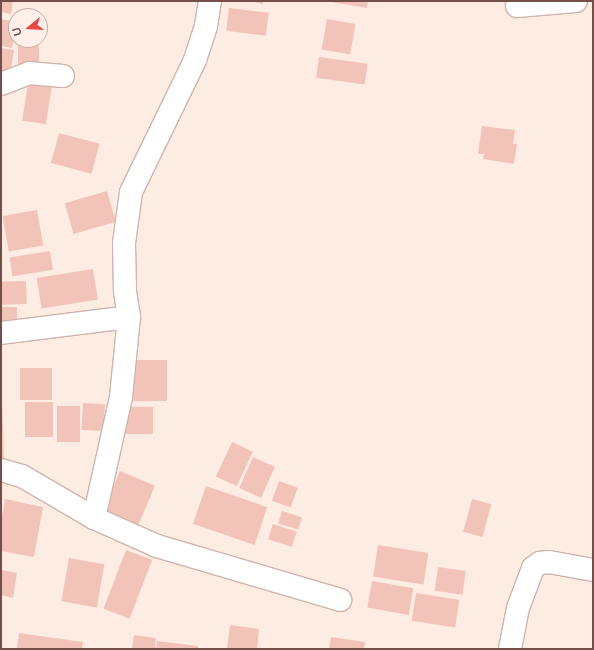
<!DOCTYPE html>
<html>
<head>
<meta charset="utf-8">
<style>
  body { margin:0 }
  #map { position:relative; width:594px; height:650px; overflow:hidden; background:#fcece2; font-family:"Varela Round",sans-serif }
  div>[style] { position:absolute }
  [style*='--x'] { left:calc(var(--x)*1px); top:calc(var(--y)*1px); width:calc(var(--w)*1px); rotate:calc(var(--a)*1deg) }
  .building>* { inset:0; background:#f2c3b9; transform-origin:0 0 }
  .roads { filter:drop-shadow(1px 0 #d0b4ac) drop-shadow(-1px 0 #d0b4ac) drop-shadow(0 1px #d0b4ac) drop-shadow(0 -1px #d0b4ac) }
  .minor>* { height:22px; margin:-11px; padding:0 11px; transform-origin:11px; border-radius:11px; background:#fff }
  span { translate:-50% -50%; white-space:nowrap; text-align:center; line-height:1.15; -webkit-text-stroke:3.5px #fff1e9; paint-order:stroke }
  .frame { position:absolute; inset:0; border:2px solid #744e48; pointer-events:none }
  .north { position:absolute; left:8px; top:8px; width:40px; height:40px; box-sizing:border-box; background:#fff1e9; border:1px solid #c7b0a9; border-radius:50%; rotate:252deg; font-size:11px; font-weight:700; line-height:16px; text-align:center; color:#744e48 }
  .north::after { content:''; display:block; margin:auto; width:14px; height:18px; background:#e84546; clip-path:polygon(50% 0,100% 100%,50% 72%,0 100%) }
</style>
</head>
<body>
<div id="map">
  <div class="building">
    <div style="clip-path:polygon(1px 1px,13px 1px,11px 14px,1px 12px)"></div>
    <div style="clip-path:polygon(250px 1px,263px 1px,263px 4px)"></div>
    <div style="clip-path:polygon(325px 1px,368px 1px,367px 8px)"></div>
    <div style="left:229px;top:8px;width:40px;height:23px;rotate:7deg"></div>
    <div style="clip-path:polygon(1px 19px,16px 22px,12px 48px,1px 46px)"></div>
    <div style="left:327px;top:19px;width:29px;height:31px;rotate:10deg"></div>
    <div style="left:18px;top:40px;width:21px;height:25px"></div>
    <div style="clip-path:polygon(1px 48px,14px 50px,10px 75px,1px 74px)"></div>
    <div style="left:319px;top:57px;width:49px;height:21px;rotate:8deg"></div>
    <div style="left:29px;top:77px;width:24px;height:44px;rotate:9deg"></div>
    <div style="clip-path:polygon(482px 126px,515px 130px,513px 144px,517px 144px,514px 164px,483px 159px,484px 154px,478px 154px)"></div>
    <div style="left:59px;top:133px;width:42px;height:31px;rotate:15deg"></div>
    <div style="left:107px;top:191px;width:32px;height:44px;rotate:74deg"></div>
    <div style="left:37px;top:210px;width:36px;height:35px;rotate:80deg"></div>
    <div style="left:50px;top:251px;width:19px;height:41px;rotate:81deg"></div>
    <div style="left:93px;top:269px;width:31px;height:57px;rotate:81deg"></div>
    <div style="left:26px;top:281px;width:23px;height:25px;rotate:88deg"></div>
    <div style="left:1px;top:307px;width:16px;height:22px"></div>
    <div style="left:130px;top:360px;width:37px;height:41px"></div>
    <div style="left:20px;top:368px;width:32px;height:32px"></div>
    <div style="clip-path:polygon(1px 399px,2px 399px,4px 458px,1px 458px)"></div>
    <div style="left:25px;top:402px;width:28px;height:35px"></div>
    <div style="left:83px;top:403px;width:22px;height:27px;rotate:3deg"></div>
    <div style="left:57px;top:406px;width:23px;height:36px"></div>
    <div style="left:120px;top:407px;width:33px;height:27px"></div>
    <div style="left:232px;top:442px;width:23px;height:38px;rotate:25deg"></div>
    <div style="left:253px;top:457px;width:24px;height:34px;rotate:24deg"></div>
    <div style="left:120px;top:471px;width:38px;height:48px;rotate:23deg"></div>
    <div style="left:279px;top:481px;width:20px;height:21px;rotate:20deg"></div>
    <div style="left:206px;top:486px;width:65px;height:40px;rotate:19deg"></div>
    <div style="clip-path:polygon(5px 499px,43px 507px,34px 557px,1px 551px,1px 521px)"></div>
    <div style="left:472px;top:499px;width:20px;height:34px;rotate:15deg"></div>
    <div style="left:282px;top:511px;width:21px;height:13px;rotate:17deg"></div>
    <div style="left:273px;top:524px;width:25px;height:16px;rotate:18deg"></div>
    <div style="left:378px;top:545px;width:51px;height:32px;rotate:9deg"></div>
    <div style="left:126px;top:550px;width:28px;height:63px;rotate:21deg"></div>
    <div style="left:69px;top:558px;width:36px;height:44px;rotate:10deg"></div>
    <div style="left:438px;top:567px;width:28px;height:24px;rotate:8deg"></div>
    <div style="clip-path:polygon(1px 570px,17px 573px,13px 598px,1px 595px)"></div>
    <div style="left:372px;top:581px;width:42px;height:27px;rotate:10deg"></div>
    <div style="left:416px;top:593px;width:44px;height:28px;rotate:9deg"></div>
    <div style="clip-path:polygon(230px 625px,259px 629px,257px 649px,227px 649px)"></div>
    <div style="clip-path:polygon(19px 633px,83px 642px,82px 649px,17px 649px)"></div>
    <div style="clip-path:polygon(134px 635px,156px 638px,155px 649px,132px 649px)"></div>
    <div style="clip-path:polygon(331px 637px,365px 642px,364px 649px,329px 649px)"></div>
    <div style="clip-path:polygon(157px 641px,198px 646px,198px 649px,156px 649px)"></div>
  </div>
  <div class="roads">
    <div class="minor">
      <div style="--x:517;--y:6;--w:59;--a:-4.8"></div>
      <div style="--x:1;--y:84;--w:30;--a:-21"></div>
      <div style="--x:29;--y:73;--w:34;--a:5"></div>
      <div style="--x:1;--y:333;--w:129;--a:-7.1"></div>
      <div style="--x:1;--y:470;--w:22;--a:16"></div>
      <div style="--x:22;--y:476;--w:83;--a:30.3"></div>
      <div style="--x:94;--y:518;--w:69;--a:24"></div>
      <div style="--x:157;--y:546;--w:191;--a:16.4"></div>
      <div style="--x:94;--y:518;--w:124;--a:-77.4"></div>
      <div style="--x:121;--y:397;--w:80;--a:-84.3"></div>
      <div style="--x:129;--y:317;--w:26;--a:-99"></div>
      <div style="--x:125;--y:291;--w:48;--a:-91.2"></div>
      <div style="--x:124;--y:243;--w:51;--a:-82.2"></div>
      <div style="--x:131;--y:192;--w:147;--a:-64.1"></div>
      <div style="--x:195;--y:60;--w:36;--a:-72"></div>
      <div style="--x:206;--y:26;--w:25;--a:-81"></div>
      <div style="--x:510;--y:649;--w:42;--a:-79"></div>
      <div style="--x:518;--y:608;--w:43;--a:-69.4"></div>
      <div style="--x:533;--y:568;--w:9;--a:-36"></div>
      <div style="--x:540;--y:563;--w:9;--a:-6"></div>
      <div style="--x:549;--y:562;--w:45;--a:10.3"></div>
    </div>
  </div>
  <div class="frame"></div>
  <div class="north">U</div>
</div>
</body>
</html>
